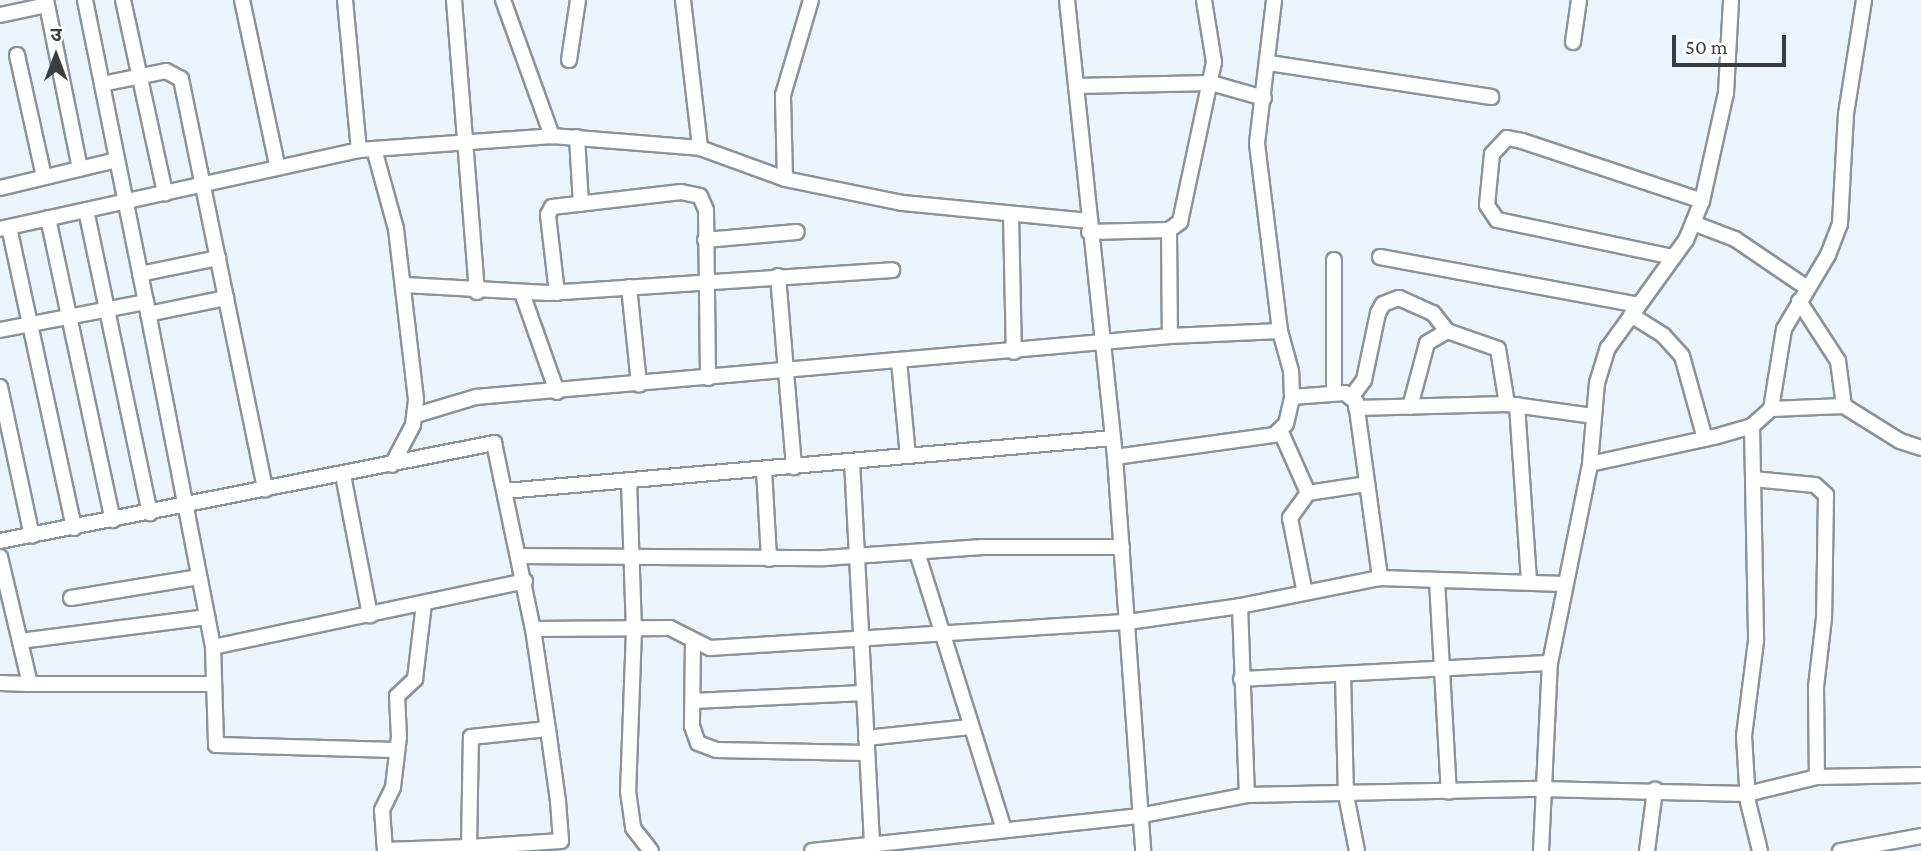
<!DOCTYPE html>
<html>
<head>
<meta charset="utf-8">
<style>
  body { margin:0 }
  #map { position:relative; width:1921px; height:851px; overflow:hidden; background:#ecf4fb; font-family:"Crimson Pro","Noto Sans Devanagari",serif }
  div>[style] { position:absolute }
  [style*='--x'] { left:calc(var(--x)*1px); top:calc(var(--y)*1px); width:calc(var(--w)*1px); rotate:calc(var(--a)*1deg) }
  .roads { filter:drop-shadow(2px 0 #8b9399) drop-shadow(-2px 0 #8b9399) drop-shadow(0 2px #8b9399) drop-shadow(0 -2px #8b9399) }
  .street>* { height:14px; margin:-7px; padding:0 7px; transform-origin:7px; border-radius:7px; background:#fff }
  span { translate:-50% -50%; white-space:nowrap; text-align:center; line-height:1.15; -webkit-text-stroke:7px #fff; paint-order:stroke }
  .north { position:absolute; left:21px; top:21px; width:70px; height:70px; -webkit-text-stroke:5px #fff; paint-order:stroke; rotate:0deg; font-size:19px; font-weight:700; line-height:28px; text-align:center; color:#3a3d40 }
  .north::after { content:''; display:block; margin:auto; width:24px; height:32px; background:#3a3d40; clip-path:polygon(50% 0,100% 100%,50% 72%,0 100%) }
  .scale { position:absolute; left:1672px; top:35px; width:114px; height:32px; box-sizing:border-box; border:4px solid #3a3d40; border-top:0; padding-left:9px; font-size:21px; line-height:24px; white-space:nowrap; color:#3a3d40; -webkit-text-stroke:5px #fff; paint-order:stroke }
</style>
</head>
<body>
<div id="map">
  <div class="roads">
    <div class="street">
      <div style="--x:46;--y:0;--w:172;--a:78.6"></div>
      <div style="--x:85;--y:0;--w:308;--a:78.6"></div>
      <div style="--x:123;--y:0;--w:198;--a:77.7"></div>
      <div style="--x:242;--y:0;--w:169;--a:78"></div>
      <div style="--x:345;--y:0;--w:151;--a:84.7"></div>
      <div style="--x:454;--y:0;--w:293;--a:85.5"></div>
      <div style="--x:503;--y:0;--w:145;--a:70.2"></div>
      <div style="--x:683;--y:0;--w:149;--a:83.4"></div>
      <div style="--x:1067;--y:0;--w:460;--a:84"></div>
      <div style="--x:1115;--y:457;--w:395;--a:85.9"></div>
      <div style="--x:0;--y:15;--w:48;--a:-12"></div>
      <div style="--x:1573;--y:42;--w:42;--a:-81.9"></div>
      <div style="--x:17;--y:55;--w:125;--a:77.5"></div>
      <div style="--x:569;--y:60;--w:61;--a:-81.5"></div>
      <div style="--x:1269;--y:63;--w:225;--a:8.7"></div>
      <div style="--x:102;--y:84;--w:65;--a:-11.5"></div>
      <div style="--x:166;--y:71;--w:17;--a:28"></div>
      <div style="--x:181;--y:79;--w:419;--a:78.4"></div>
      <div style="--x:1076;--y:86;--w:135;--a:-1.3"></div>
      <div style="--x:1211;--y:83;--w:55;--a:15.8"></div>
      <div style="--x:577;--y:137;--w:67;--a:86.6"></div>
      <div style="--x:374;--y:149;--w:83;--a:74.6"></div>
      <div style="--x:396;--y:229;--w:172;--a:83.3"></div>
      <div style="--x:416;--y:400;--w:25;--a:97"></div>
      <div style="--x:413;--y:425;--w:45;--a:117.7"></div>
      <div style="--x:785;--y:179;--w:84;--a:-91.4"></div>
      <div style="--x:783;--y:95;--w:99;--a:-73.6"></div>
      <div style="--x:0;--y:188;--w:120;--a:-13.5"></div>
      <div style="--x:86;--y:210;--w:310;--a:78.1"></div>
      <div style="--x:1011;--y:214;--w:138;--a:88.8"></div>
      <div style="--x:48;--y:218;--w:309;--a:77.9"></div>
      <div style="--x:1693;--y:223;--w:45;--a:20.9"></div>
      <div style="--x:1735;--y:239;--w:87;--a:34.2"></div>
      <div style="--x:9;--y:227;--w:308;--a:77.8"></div>
      <div style="--x:0;--y:229;--w:368;--a:-12.4"></div>
      <div style="--x:359;--y:150;--w:194;--a:-4.1"></div>
      <div style="--x:552;--y:136;--w:148;--a:4.6"></div>
      <div style="--x:700;--y:148;--w:90;--a:20"></div>
      <div style="--x:785;--y:179;--w:119;--a:11.6"></div>
      <div style="--x:902;--y:203;--w:189;--a:5.5"></div>
      <div style="--x:1169;--y:230;--w:106;--a:89.5"></div>
      <div style="--x:1089;--y:232;--w:80;--a:-1.4"></div>
      <div style="--x:1169;--y:230;--w:14;--a:-36"></div>
      <div style="--x:1180;--y:222;--w:164;--a:-78"></div>
      <div style="--x:1214;--y:62;--w:63;--a:-99.2"></div>
      <div style="--x:705;--y:240;--w:92;--a:-5"></div>
      <div style="--x:1380;--y:257;--w:262;--a:10.5"></div>
      <div style="--x:1673;--y:257;--w:180;--a:-168.1"></div>
      <div style="--x:1497;--y:220;--w:18;--a:-124"></div>
      <div style="--x:1487;--y:205;--w:51;--a:-84.4"></div>
      <div style="--x:1492;--y:154;--w:22;--a:-47"></div>
      <div style="--x:1507;--y:138;--w:15;--a:11"></div>
      <div style="--x:1522;--y:141;--w:190;--a:18.4"></div>
      <div style="--x:140;--y:274;--w:80;--a:-11.6"></div>
      <div style="--x:778;--y:276;--w:192;--a:85.2"></div>
      <div style="--x:405;--y:285;--w:143;--a:3.2"></div>
      <div style="--x:548;--y:293;--w:345;--a:-3.8"></div>
      <div style="--x:629;--y:287;--w:98;--a:84.1"></div>
      <div style="--x:522;--y:293;--w:105;--a:70.5"></div>
      <div style="--x:557;--y:293;--w:79;--a:-96.6"></div>
      <div style="--x:548;--y:215;--w:9;--a:-63"></div>
      <div style="--x:552;--y:207;--w:130;--a:-6.6"></div>
      <div style="--x:681;--y:192;--w:19;--a:12"></div>
      <div style="--x:700;--y:196;--w:15;--a:67"></div>
      <div style="--x:706;--y:210;--w:168;--a:89.3"></div>
      <div style="--x:1799;--y:301;--w:72;--a:57"></div>
      <div style="--x:1838;--y:361;--w:45;--a:82.4"></div>
      <div style="--x:148;--y:314;--w:80;--a:-11.6"></div>
      <div style="--x:1631;--y:315;--w:38;--a:32"></div>
      <div style="--x:1663;--y:335;--w:28;--a:48"></div>
      <div style="--x:1682;--y:356;--w:86;--a:74.5"></div>
      <div style="--x:0;--y:330;--w:149;--a:-10.9"></div>
      <div style="--x:146;--y:302;--w:351;--a:79"></div>
      <div style="--x:213;--y:647;--w:319;--a:-11.9"></div>
      <div style="--x:899;--y:361;--w:95;--a:84.6"></div>
      <div style="--x:0;--y:387;--w:152;--a:77.9"></div>
      <div style="--x:1334;--y:393;--w:133;--a:-90"></div>
      <div style="--x:1352;--y:396;--w:20;--a:-53"></div>
      <div style="--x:1364;--y:380;--w:68;--a:-78.2"></div>
      <div style="--x:1378;--y:313;--w:10;--a:-61"></div>
      <div style="--x:1383;--y:304;--w:17;--a:-21"></div>
      <div style="--x:1399;--y:298;--w:37;--a:24"></div>
      <div style="--x:1433;--y:313;--w:23;--a:52"></div>
      <div style="--x:1447;--y:331;--w:54;--a:19.4"></div>
      <div style="--x:1498;--y:349;--w:56;--a:80.7"></div>
      <div style="--x:1507;--y:404;--w:88;--a:7.9"></div>
      <div style="--x:1292;--y:397;--w:53;--a:-4.3"></div>
      <div style="--x:1345;--y:393;--w:14;--a:39"></div>
      <div style="--x:1356;--y:402;--w:178;--a:82.2"></div>
      <div style="--x:1380;--y:578;--w:184;--a:1.9"></div>
      <div style="--x:1517;--y:405;--w:178;--a:86.1"></div>
      <div style="--x:1410;--y:407;--w:66;--a:-75.1"></div>
      <div style="--x:1427;--y:343;--w:23;--a:-31"></div>
      <div style="--x:1356;--y:408;--w:151;--a:-1.5"></div>
      <div style="--x:1771;--y:409;--w:73;--a:-2.4"></div>
      <div style="--x:1844;--y:406;--w:66;--a:32"></div>
      <div style="--x:1900;--y:441;--w:22;--a:18"></div>
      <div style="--x:416;--y:415;--w:63;--a:-16.7"></div>
      <div style="--x:476;--y:397;--w:697;--a:-5.02"></div>
      <div style="--x:1170;--y:336;--w:110;--a:-2.6"></div>
      <div style="--x:1752;--y:426;--w:215;--a:88.9"></div>
      <div style="--x:1756;--y:641;--w:96;--a:97.2"></div>
      <div style="--x:1744;--y:736;--w:66;--a:86.5"></div>
      <div style="--x:1748;--y:802;--w:50;--a:76.2"></div>
      <div style="--x:1281;--y:432;--w:67;--a:66.1"></div>
      <div style="--x:1308;--y:493;--w:31;--a:126"></div>
      <div style="--x:1290;--y:518;--w:72;--a:78.8"></div>
      <div style="--x:1115;--y:457;--w:161;--a:-7.9"></div>
      <div style="--x:1274;--y:435;--w:16;--a:-43"></div>
      <div style="--x:1286;--y:424;--w:28;--a:-77"></div>
      <div style="--x:1292;--y:397;--w:26;--a:-92"></div>
      <div style="--x:1291;--y:371;--w:41;--a:-105.4"></div>
      <div style="--x:1280;--y:331;--w:189;--a:-97"></div>
      <div style="--x:1257;--y:143;--w:144;--a:-83.2"></div>
      <div style="--x:852;--y:461;--w:385;--a:87"></div>
      <div style="--x:1590;--y:464;--w:127;--a:-12.3"></div>
      <div style="--x:1714;--y:437;--w:40;--a:-16"></div>
      <div style="--x:1752;--y:426;--w:25;--a:-42"></div>
      <div style="--x:1771;--y:409;--w:81;--a:-80.8"></div>
      <div style="--x:1784;--y:329;--w:86;--a:-59.3"></div>
      <div style="--x:1828;--y:255;--w:33;--a:-69"></div>
      <div style="--x:1840;--y:224;--w:110;--a:-86.9"></div>
      <div style="--x:1846;--y:114;--w:115;--a:-81"></div>
      <div style="--x:764;--y:469;--w:90;--a:86.8"></div>
      <div style="--x:343;--y:475;--w:143;--a:79.1"></div>
      <div style="--x:1753;--y:479;--w:62;--a:5.5"></div>
      <div style="--x:1815;--y:485;--w:15;--a:42"></div>
      <div style="--x:1826;--y:495;--w:123;--a:90.9"></div>
      <div style="--x:1824;--y:618;--w:69;--a:96.6"></div>
      <div style="--x:1816;--y:687;--w:90;--a:89.4"></div>
      <div style="--x:629;--y:481;--w:149;--a:88.1"></div>
      <div style="--x:634;--y:630;--w:161;--a:92.1"></div>
      <div style="--x:628;--y:791;--w:37;--a:82"></div>
      <div style="--x:633;--y:828;--w:29;--a:52"></div>
      <div style="--x:505;--y:491;--w:610;--a:-4.98"></div>
      <div style="--x:1308;--y:493;--w:60;--a:-8.7"></div>
      <div style="--x:0;--y:541;--w:504;--a:-11.22"></div>
      <div style="--x:494;--y:443;--w:190;--a:78.2"></div>
      <div style="--x:533;--y:629;--w:101;--a:81.5"></div>
      <div style="--x:548;--y:729;--w:73;--a:82.1"></div>
      <div style="--x:558;--y:801;--w:40;--a:85.7"></div>
      <div style="--x:561;--y:841;--w:92;--a:176.3"></div>
      <div style="--x:469;--y:847;--w:110;--a:-89"></div>
      <div style="--x:471;--y:737;--w:77;--a:-5.9"></div>
      <div style="--x:917;--y:552;--w:291;--a:72.6"></div>
      <div style="--x:519;--y:556;--w:306;--a:0.4"></div>
      <div style="--x:825;--y:558;--w:158;--a:-4"></div>
      <div style="--x:983;--y:547;--w:139;--a:0"></div>
      <div style="--x:0;--y:557;--w:130;--a:76.7"></div>
      <div style="--x:30;--y:684;--w:184;--a:0"></div>
      <div style="--x:1437;--y:580;--w:212;--a:86.8"></div>
      <div style="--x:71;--y:598;--w:130;--a:-9.3"></div>
      <div style="--x:1240;--y:606;--w:189;--a:87.9"></div>
      <div style="--x:533;--y:629;--w:137;--a:-0.4"></div>
      <div style="--x:670;--y:628;--w:45;--a:26.6"></div>
      <div style="--x:710;--y:648;--w:419;--a:-3.6"></div>
      <div style="--x:1128;--y:622;--w:113;--a:-8.1"></div>
      <div style="--x:1240;--y:606;--w:143;--a:-11.3"></div>
      <div style="--x:20;--y:641;--w:189;--a:-7.3"></div>
      <div style="--x:693;--y:641;--w:85;--a:90.7"></div>
      <div style="--x:692;--y:726;--w:18;--a:71"></div>
      <div style="--x:698;--y:743;--w:19;--a:21"></div>
      <div style="--x:716;--y:750;--w:151;--a:1.1"></div>
      <div style="--x:213;--y:647;--w:98;--a:88.2"></div>
      <div style="--x:216;--y:745;--w:181;--a:1.6"></div>
      <div style="--x:1343;--y:674;--w:121;--a:88.6"></div>
      <div style="--x:1346;--y:795;--w:57;--a:78.9"></div>
      <div style="--x:1241;--y:679;--w:309;--a:-3"></div>
      <div style="--x:0;--y:683;--w:30;--a:2"></div>
      <div style="--x:693;--y:701;--w:171;--a:-2.7"></div>
      <div style="--x:866;--y:738;--w:105;--a:-6"></div>
      <div style="--x:385;--y:850;--w:84;--a:-2"></div>
      <div style="--x:385;--y:851;--w:41;--a:-94.2"></div>
      <div style="--x:382;--y:810;--w:25;--a:-64"></div>
      <div style="--x:393;--y:787;--w:50;--a:-83.2"></div>
      <div style="--x:399;--y:737;--w:41;--a:-92.8"></div>
      <div style="--x:397;--y:696;--w:25;--a:-43"></div>
      <div style="--x:415;--y:679;--w:77;--a:-83.2"></div>
      <div style="--x:812;--y:851;--w:328;--a:-6.1"></div>
      <div style="--x:1138;--y:816;--w:111;--a:-10.9"></div>
      <div style="--x:1247;--y:795;--w:294;--a:-1.2"></div>
      <div style="--x:1541;--y:789;--w:206;--a:1.4"></div>
      <div style="--x:1747;--y:794;--w:72;--a:-13.7"></div>
      <div style="--x:1817;--y:777;--w:104;--a:-1.1"></div>
      <div style="--x:1541;--y:851;--w:188;--a:-87.3"></div>
      <div style="--x:1550;--y:663;--w:203;--a:-78.6"></div>
      <div style="--x:1590;--y:464;--w:81;--a:-85.1"></div>
      <div style="--x:1597;--y:383;--w:37;--a:-73"></div>
      <div style="--x:1608;--y:348;--w:133;--a:-54.2"></div>
      <div style="--x:1686;--y:240;--w:42;--a:-67.7"></div>
      <div style="--x:1702;--y:201;--w:111;--a:-77.5"></div>
      <div style="--x:1726;--y:93;--w:93;--a:-86.9"></div>
      <div style="--x:1647;--y:851;--w:62;--a:-82.5"></div>
      <div style="--x:1840;--y:851;--w:82;--a:-10.5"></div>
    </div>
  </div>
  <div class="north">उ</div>
  <div class="scale">50 m</div>
</div>
</body>
</html>
